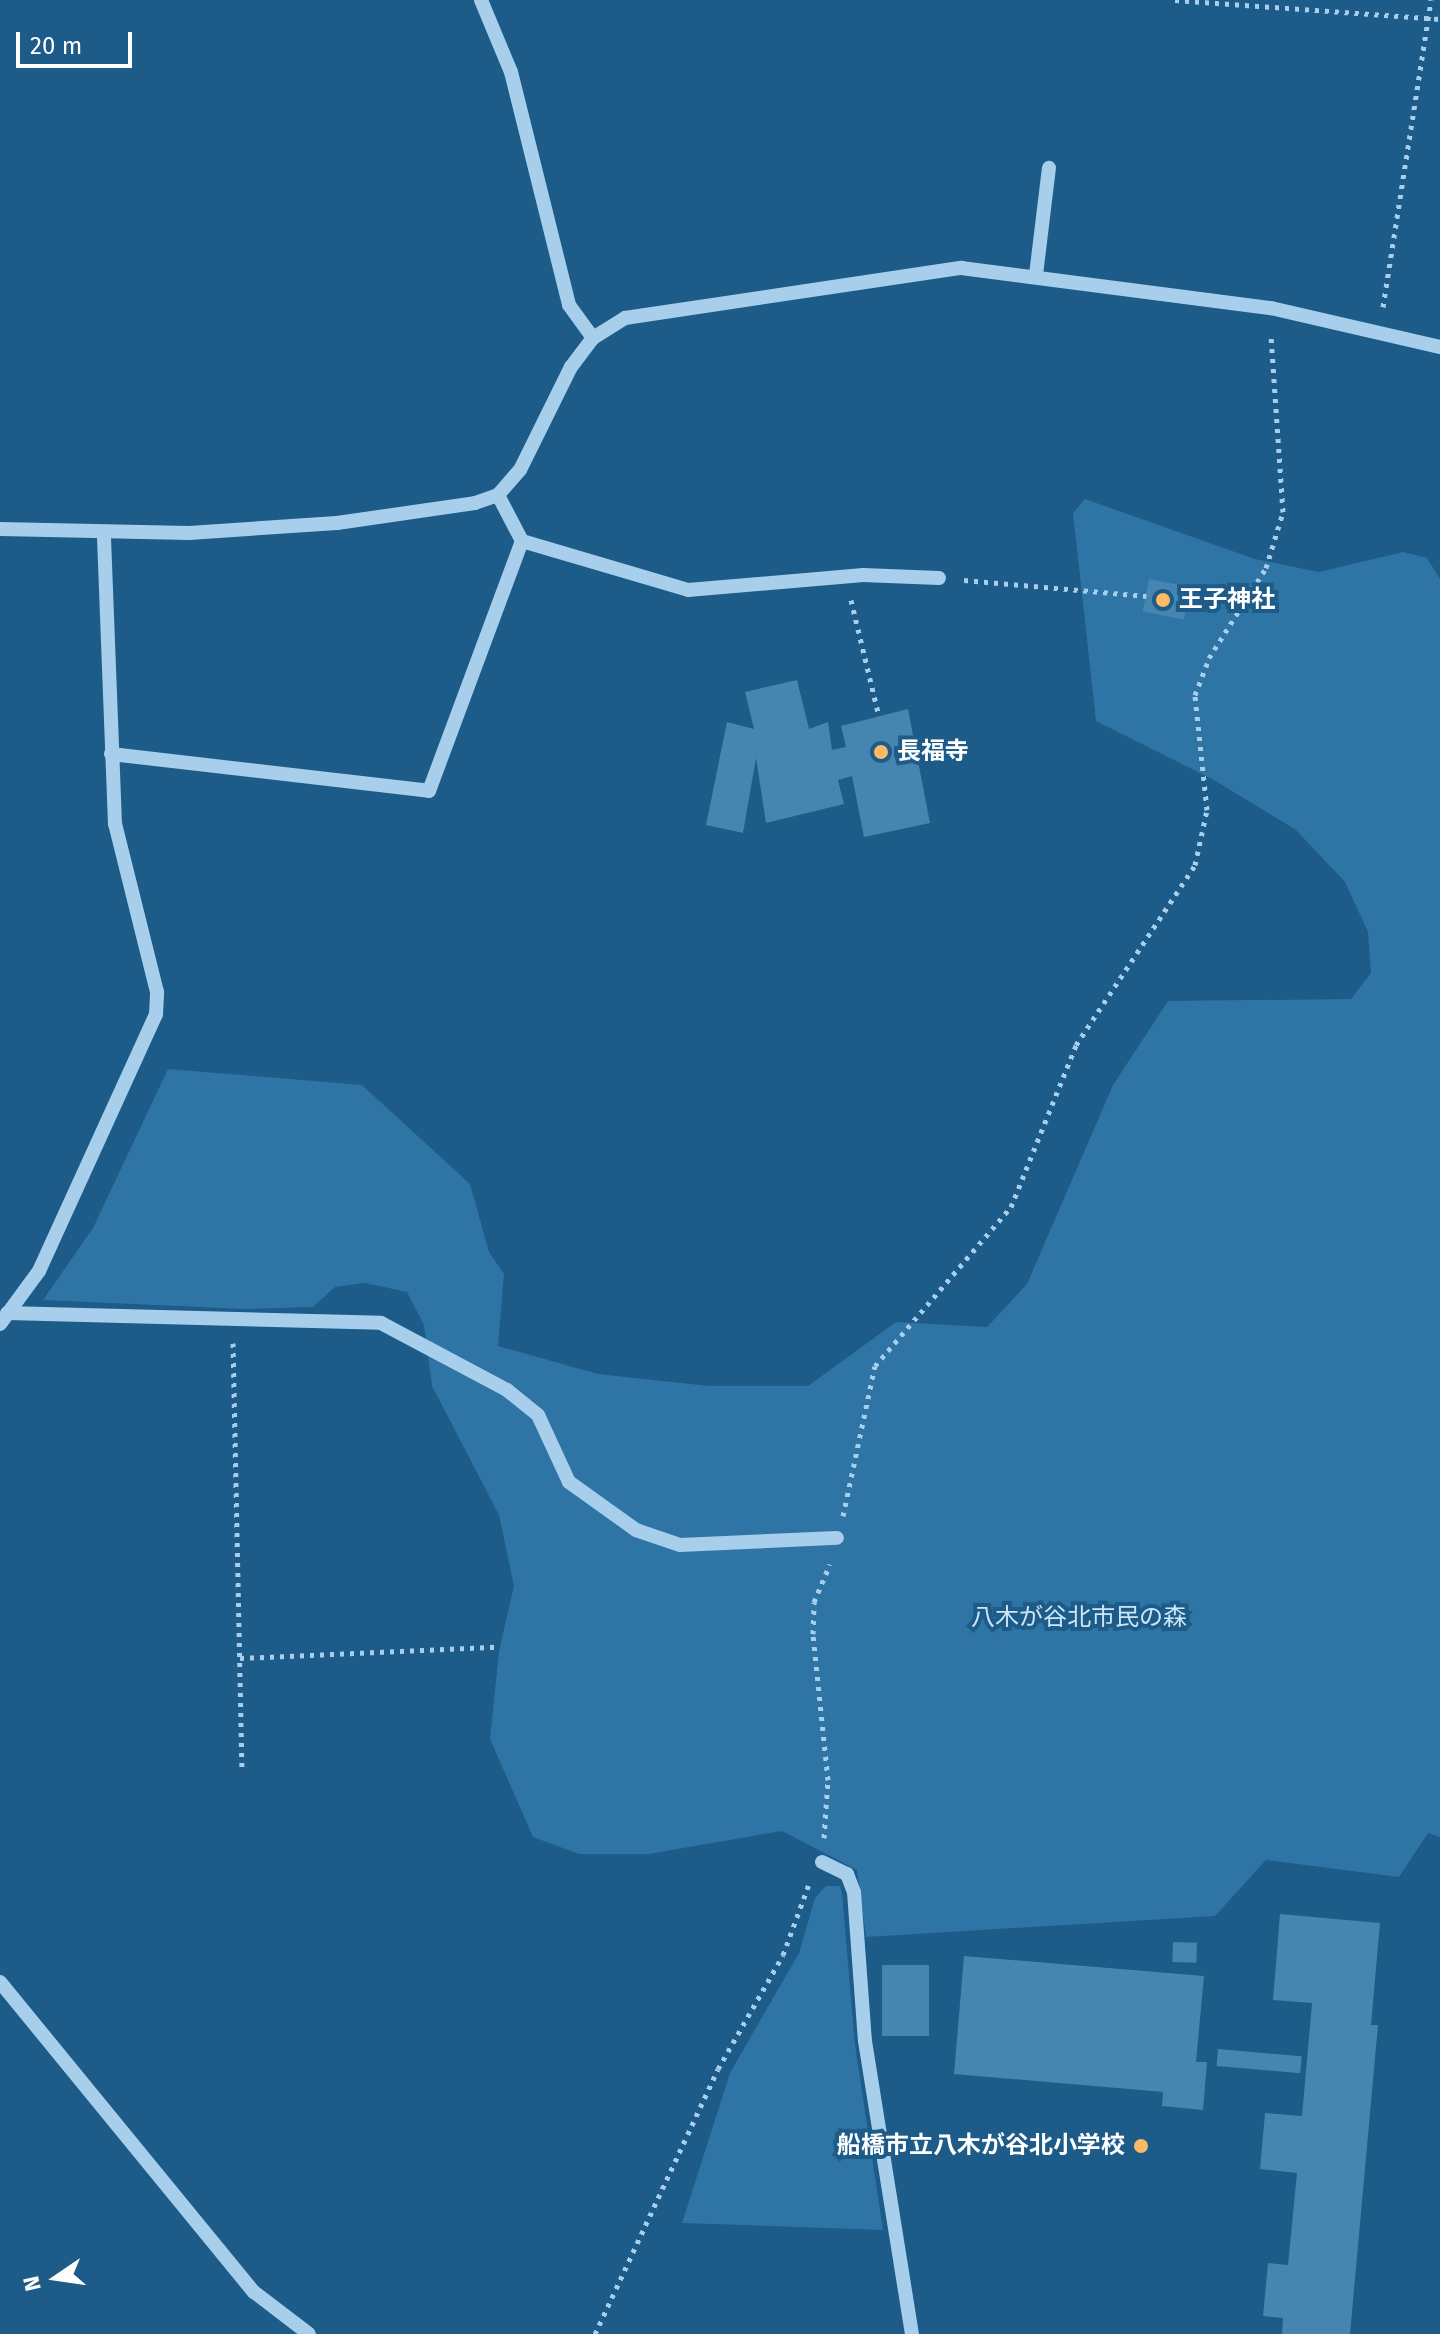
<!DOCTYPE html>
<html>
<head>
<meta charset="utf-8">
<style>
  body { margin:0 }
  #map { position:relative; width:1440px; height:2334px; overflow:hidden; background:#1d5b88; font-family:"Fira Sans","Noto Sans JP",sans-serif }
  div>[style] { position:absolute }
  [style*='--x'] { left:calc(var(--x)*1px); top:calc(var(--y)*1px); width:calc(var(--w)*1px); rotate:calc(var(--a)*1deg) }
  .green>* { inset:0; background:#2e74a4 }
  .building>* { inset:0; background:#4685b0; transform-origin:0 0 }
  .path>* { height:5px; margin-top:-2.5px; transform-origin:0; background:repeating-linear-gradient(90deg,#a7cfeb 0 4px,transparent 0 10px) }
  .minor>* { height:14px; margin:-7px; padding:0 7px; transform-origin:7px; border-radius:7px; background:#a7cfeb }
  .dots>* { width:22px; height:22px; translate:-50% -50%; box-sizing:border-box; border:4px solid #1d5b88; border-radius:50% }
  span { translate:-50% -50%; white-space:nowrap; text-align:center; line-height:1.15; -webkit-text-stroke:8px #1d5b88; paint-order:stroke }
  .poi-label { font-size:24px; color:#fff; font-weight:700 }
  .left { translate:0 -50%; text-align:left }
  .right { translate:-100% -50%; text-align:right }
  .park-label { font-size:24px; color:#cce6f8 }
  .north { position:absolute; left:16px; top:2238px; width:80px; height:80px; -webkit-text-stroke:6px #1d5b88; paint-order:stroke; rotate:257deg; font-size:22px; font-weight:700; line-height:32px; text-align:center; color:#fff }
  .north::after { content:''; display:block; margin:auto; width:28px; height:36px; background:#fff; clip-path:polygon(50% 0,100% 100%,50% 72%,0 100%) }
  .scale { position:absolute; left:16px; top:32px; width:116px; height:36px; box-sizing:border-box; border:4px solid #fff; border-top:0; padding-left:10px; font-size:24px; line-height:28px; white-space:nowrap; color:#fff; -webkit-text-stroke:6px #1d5b88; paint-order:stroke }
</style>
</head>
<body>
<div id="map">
  <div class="green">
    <div style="clip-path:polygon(1085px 499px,1255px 559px,1319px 572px,1403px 552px,1427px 558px,1440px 579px,1440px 1837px,1428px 1833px,1399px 1877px,1266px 1860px,1215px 1916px,866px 1937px,857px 1870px,782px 1831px,649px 1854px,579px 1854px,533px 1837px,490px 1739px,499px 1651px,514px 1586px,499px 1515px,432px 1386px,424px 1325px,407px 1292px,365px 1283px,335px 1287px,313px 1307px,244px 1309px,43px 1300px,93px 1228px,168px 1069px,362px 1085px,470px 1184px,489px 1252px,504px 1274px,498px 1346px,598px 1374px,709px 1386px,808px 1386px,896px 1322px,987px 1327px,1027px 1284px,1113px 1085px,1168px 1001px,1351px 999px,1371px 973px,1368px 932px,1345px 882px,1296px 830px,1214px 780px,1096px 721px,1073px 513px)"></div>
    <div style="clip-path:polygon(826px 1886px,840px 1886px,842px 1893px,855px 2045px,883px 2230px,682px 2223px,730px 2073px,799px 1953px,815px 1898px)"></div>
  </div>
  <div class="building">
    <div style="left:1149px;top:579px;width:42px;height:33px;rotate:11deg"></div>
    <div style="clip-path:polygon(797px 680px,809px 729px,828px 722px,832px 750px,846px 747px,841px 726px,908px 709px,930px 823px,864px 837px,852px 776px,838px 780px,844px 804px,766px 823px,756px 758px,743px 833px,706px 825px,727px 722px,754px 729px,745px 692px)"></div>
    <div style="clip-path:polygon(1280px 1914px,1380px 1923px,1371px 2025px,1378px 2025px,1350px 2334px,1282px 2334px,1283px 2318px,1263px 2316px,1268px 2263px,1288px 2265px,1297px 2173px,1260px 2169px,1265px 2113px,1302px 2116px,1312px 2003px,1273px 2000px)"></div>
    <div style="left:1173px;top:1942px;width:24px;height:20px;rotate:2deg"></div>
    <div style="clip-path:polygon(964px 1956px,1204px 1976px,1196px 2062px,1207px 2062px,1203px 2110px,1162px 2106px,1163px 2092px,954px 2074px)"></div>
    <div style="left:882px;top:1965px;width:47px;height:71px"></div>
    <div style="left:1218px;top:2049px;width:84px;height:17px;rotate:5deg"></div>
  </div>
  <div class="path">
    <div style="--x:1175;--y:0;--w:266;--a:4.1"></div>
    <div style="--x:1383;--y:307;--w:311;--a:-81.1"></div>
    <div style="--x:964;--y:580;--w:183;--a:5"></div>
    <div style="--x:851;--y:600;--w:120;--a:76.5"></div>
    <div style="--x:233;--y:1343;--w:427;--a:88.8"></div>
    <div style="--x:843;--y:1516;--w:153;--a:-78"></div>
    <div style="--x:875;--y:1366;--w:209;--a:-49.5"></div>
    <div style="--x:1011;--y:1207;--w:175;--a:-68.1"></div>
    <div style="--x:1076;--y:1045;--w:216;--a:-56.5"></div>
    <div style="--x:1195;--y:865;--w:56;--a:-77.7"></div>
    <div style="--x:1207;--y:810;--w:116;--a:-96"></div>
    <div style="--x:1195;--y:695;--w:40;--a:-69"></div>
    <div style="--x:1209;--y:658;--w:107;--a:-57.7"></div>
    <div style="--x:1266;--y:568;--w:59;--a:-73.1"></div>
    <div style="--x:1283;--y:512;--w:177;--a:-93.9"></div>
    <div style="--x:240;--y:1658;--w:256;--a:-2.5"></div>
    <div style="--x:824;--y:1838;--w:58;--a:-86.1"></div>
    <div style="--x:828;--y:1780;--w:147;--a:-95.9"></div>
    <div style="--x:813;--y:1634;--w:32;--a:-88"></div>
    <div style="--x:814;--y:1602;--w:41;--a:-67.2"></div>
    <div style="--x:595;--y:2334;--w:292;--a:-65.1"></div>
    <div style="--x:718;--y:2069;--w:131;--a:-60.3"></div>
    <div style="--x:783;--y:1955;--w:76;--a:-69.9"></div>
  </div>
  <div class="minor">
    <div style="--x:481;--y:0;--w:78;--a:67.4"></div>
    <div style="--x:511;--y:72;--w:240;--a:76"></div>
    <div style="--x:569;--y:305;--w:41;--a:54"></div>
    <div style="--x:1036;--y:275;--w:108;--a:-83.1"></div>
    <div style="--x:0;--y:529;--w:189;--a:1.2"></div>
    <div style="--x:189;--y:533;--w:148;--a:-3.9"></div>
    <div style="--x:337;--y:523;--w:139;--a:-8.2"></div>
    <div style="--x:475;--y:503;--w:24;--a:-19"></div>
    <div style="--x:498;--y:495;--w:33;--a:-49"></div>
    <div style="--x:520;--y:470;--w:115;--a:-63.7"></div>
    <div style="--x:571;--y:367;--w:36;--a:-53"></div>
    <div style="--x:593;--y:338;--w:38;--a:-32"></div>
    <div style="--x:625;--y:318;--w:340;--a:-8.5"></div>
    <div style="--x:961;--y:268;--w:313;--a:7.4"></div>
    <div style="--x:1271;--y:308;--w:173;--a:13"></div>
    <div style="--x:522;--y:541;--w:173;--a:16.4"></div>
    <div style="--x:688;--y:590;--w:176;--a:-4.9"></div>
    <div style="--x:863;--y:575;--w:76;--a:2.3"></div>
    <div style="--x:111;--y:754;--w:320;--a:6.6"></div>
    <div style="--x:429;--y:791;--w:267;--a:-69.6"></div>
    <div style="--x:522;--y:541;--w:52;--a:-117.6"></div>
    <div style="--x:7;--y:1313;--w:374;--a:1.5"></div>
    <div style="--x:381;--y:1323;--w:143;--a:28"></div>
    <div style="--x:507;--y:1390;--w:40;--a:39"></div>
    <div style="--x:538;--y:1415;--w:74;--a:65.2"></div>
    <div style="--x:569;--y:1482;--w:82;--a:35.6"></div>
    <div style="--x:636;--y:1530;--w:46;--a:18.8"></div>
    <div style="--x:680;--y:1545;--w:157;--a:-2.6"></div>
    <div style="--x:0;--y:1324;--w:66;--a:-53.7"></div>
    <div style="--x:39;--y:1271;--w:282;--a:-65.5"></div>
    <div style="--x:156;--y:1014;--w:22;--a:-87"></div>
    <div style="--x:157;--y:992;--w:173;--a:-104"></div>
    <div style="--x:115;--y:824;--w:289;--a:-92.2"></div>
    <div style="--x:822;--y:1862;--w:28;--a:26"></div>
    <div style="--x:847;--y:1874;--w:19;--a:69"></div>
    <div style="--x:854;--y:1892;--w:149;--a:85.8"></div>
    <div style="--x:865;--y:2041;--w:297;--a:80.9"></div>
    <div style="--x:0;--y:1982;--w:401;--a:50.7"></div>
    <div style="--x:254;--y:2292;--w:69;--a:37.4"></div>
  </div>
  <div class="dots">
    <div style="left:1163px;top:600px;background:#fbba65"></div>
    <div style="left:881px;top:752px;background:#fbba65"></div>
    <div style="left:1141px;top:2146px;background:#fbba65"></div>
  </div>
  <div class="poi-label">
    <span class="left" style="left:1179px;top:600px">王子神社</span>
    <span class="left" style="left:897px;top:752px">長福寺</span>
    <span class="right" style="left:1125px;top:2146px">船橋市立八木が谷北小学校</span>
  </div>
  <div class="park-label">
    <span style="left:1079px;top:1618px">八木が谷北市民の森</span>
  </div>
  <div class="north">N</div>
  <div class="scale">20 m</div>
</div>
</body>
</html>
